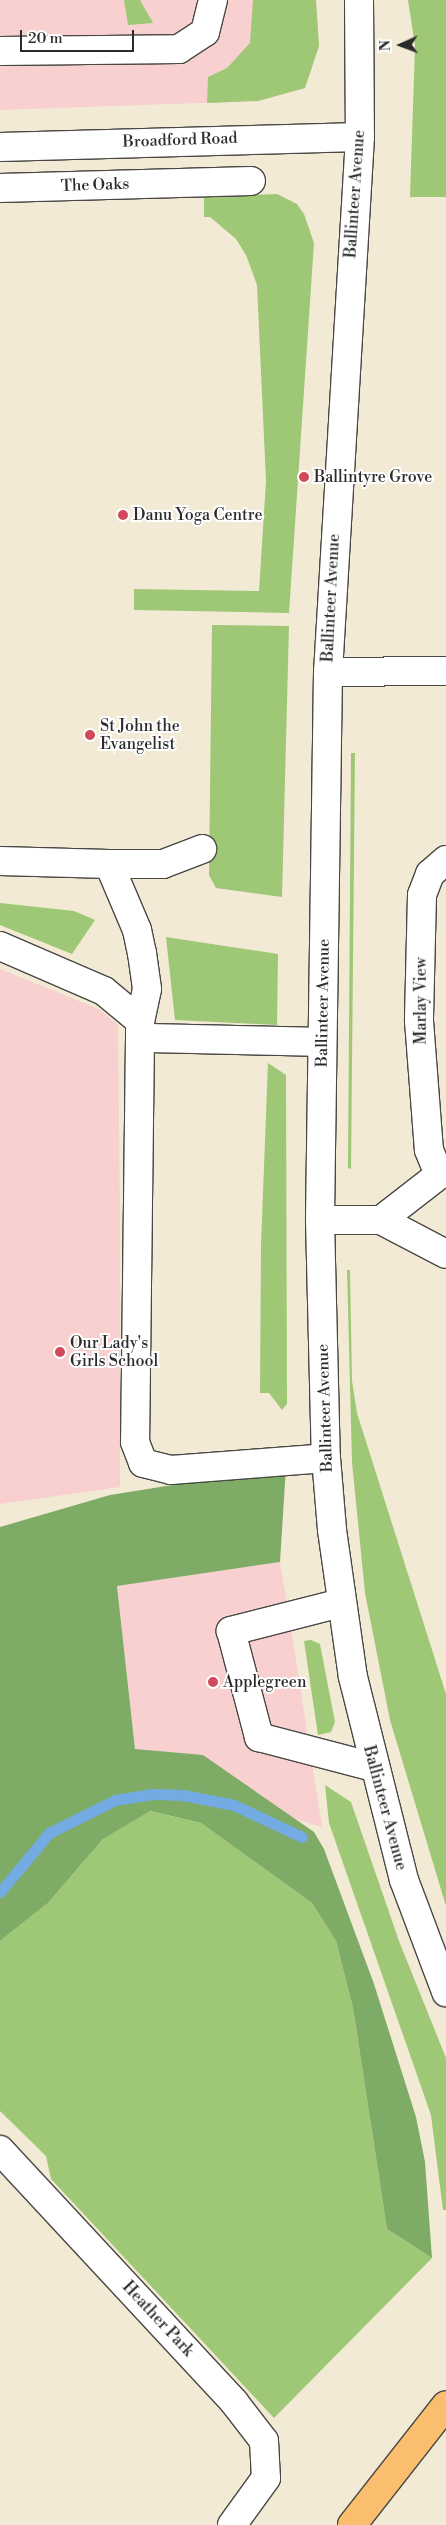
<!DOCTYPE html>
<html>
<head>
<meta charset="utf-8">
<style>
  body { margin:0 }
  #map { position:relative; width:446px; height:2525px; overflow:hidden; background:#f2ead4; font-family:"Libre Bodoni",serif }
  div>[style] { position:absolute }
  [style*='--x'] { left:calc(var(--x)*1px); top:calc(var(--y)*1px); width:calc(var(--w)*1px); rotate:calc(var(--a)*1deg) }
  .built>* { inset:0; background:#f7d0cf }
  .green>* { inset:0; background:#9ec875 }
  .forest>* { inset:0; background:#7eac66 }
  .stream>* { height:11px; margin:-5.5px; padding:0 5.5px; transform-origin:5.5px; border-radius:5.5px; background:#73abe2 }
  .roads { filter:drop-shadow(1px 0 #494844) drop-shadow(-1px 0 #494844) drop-shadow(0 1px #494844) drop-shadow(0 -1px #494844) }
  .minor>* { height:28px; margin:-14px; padding:0 14px; transform-origin:14px; border-radius:14px; background:#fff }
  .major>* { height:28px; margin:-14px; padding:0 14px; transform-origin:14px; border-radius:14px; background:#fbbe6e }
  .dots>* { width:14px; height:14px; translate:-50% -50%; box-sizing:border-box; border:2px solid #fff; border-radius:50% }
  span { translate:-50% -50%; white-space:nowrap; text-align:center; line-height:1.15; -webkit-text-stroke:4px #fff; paint-order:stroke }
  .street-label { font-size:16px; color:#2b2b2b }
  .poi-label { font-size:16px; color:#2b2b2b }
  .left { translate:0 -50%; text-align:left }
  .north { position:absolute; left:376px; top:20px; width:50px; height:50px; -webkit-text-stroke:4px #fff; paint-order:stroke; rotate:268deg; font-size:14px; font-weight:700; line-height:20px; text-align:center; color:#2b2b2b }
  .north::after { content:''; display:block; margin:auto; width:18px; height:22px; background:#2b2b2b; clip-path:polygon(50% 0,100% 100%,50% 72%,0 100%) }
  .scale { position:absolute; left:20px; top:30px; width:114px; height:22px; box-sizing:border-box; border:2px solid #2b2b2b; border-top:0; padding-left:6px; font-size:15px; line-height:18px; white-space:nowrap; color:#2b2b2b; -webkit-text-stroke:4px #fff; paint-order:stroke }
</style>
</head>
<body>
<div id="map">
  <div class="built">
    <div style="clip-path:polygon(0 0,316px 0,319px 46px,305px 88px,258px 101px,0 110px)"></div>
    <div style="clip-path:polygon(0 969px,99px 1009px,118px 1025px,120px 1217px,120px 1487px,0 1504px)"></div>
    <div style="clip-path:polygon(280px 1562px,289px 1615px,322px 1827px,138px 1773px,117px 1586px)"></div>
  </div>
  <div class="green">
    <div style="clip-path:polygon(124px 0,140px 0,153px 23px,128px 25px)"></div>
    <div style="clip-path:polygon(253px 0,316px 0,319px 46px,305px 88px,258px 101px,207px 103px,208px 77px,227px 68px,250px 43px)"></div>
    <div style="clip-path:polygon(408px 0,446px 0,446px 197px,410px 197px,415px 46px)"></div>
    <div style="clip-path:polygon(277px 194px,297px 204px,304px 214px,314px 243px,289px 613px,134px 610px,134px 589px,259px 591px,266px 481px,257px 285px,246px 255px,236px 239px,210px 217px,204px 217px,204px 197px)"></div>
    <div style="clip-path:polygon(212px 625px,289px 626px,282px 897px,216px 888px,209px 875px)"></div>
    <div style="clip-path:polygon(351px 753px,355px 753px,351px 1169px,348px 1168px)"></div>
    <div style="clip-path:polygon(0 903px,74px 911px,95px 920px,72px 954px,0 925px)"></div>
    <div style="clip-path:polygon(166px 937px,278px 954px,277px 1025px,175px 1020px)"></div>
    <div style="clip-path:polygon(268px 1063px,286px 1075px,287px 1404px,282px 1410px,269px 1393px,260px 1393px,261px 1245px)"></div>
    <div style="clip-path:polygon(347px 1270px,350px 1270px,352px 1381px,357px 1413px,446px 1694px,446px 1906px,390px 1720px,365px 1593px,352px 1462px)"></div>
    <div style="clip-path:polygon(311px 1640px,320px 1644px,335px 1722px,331px 1732px,318px 1735px,304px 1641px)"></div>
    <div style="clip-path:polygon(325px 1785px,351px 1802px,399px 1941px,446px 2058px,446px 2210px,443px 2210px,431px 2115px,329px 1823px)"></div>
    <div style="clip-path:polygon(149px 1811px,201px 1823px,312px 1903px,336px 1941px,353px 2008px,387px 2229px,432px 2258px,274px 2418px,51px 2179px,46px 2156px,0 2111px,0 1941px,48px 1903px,103px 1839px)"></div>
  </div>
  <div class="forest">
    <div style="clip-path:polygon(286px 1467px,280px 1562px,117px 1586px,135px 1749px,203px 1755px,314px 1832px,324px 1849px,374px 1984px,416px 2117px,425px 2162px,432px 2258px,387px 2229px,353px 2008px,336px 1941px,312px 1903px,201px 1823px,150px 1811px,103px 1839px,48px 1903px,0 1941px,0 1527px,110px 1495px)"></div>
  </div>
  <div class="stream">
    <div style="--x:0;--y:1892;--w:77;--a:-50.3"></div>
    <div style="--x:49;--y:1833;--w:74;--a:-26.6"></div>
    <div style="--x:115;--y:1800;--w:38;--a:-9"></div>
    <div style="--x:153;--y:1794;--w:30;--a:2"></div>
    <div style="--x:183;--y:1795;--w:52;--a:11.1"></div>
    <div style="--x:234;--y:1805;--w:75;--a:25.2"></div>
  </div>
  <div class="roads">
    <div class="minor">
      <div style="--x:359;--y:0;--w:137;--a:89.6"></div>
      <div style="--x:360;--y:137;--w:536;--a:93.42"></div>
      <div style="--x:328;--y:672;--w:548;--a:90.84"></div>
      <div style="--x:320;--y:1220;--w:238;--a:88.6"></div>
      <div style="--x:326;--y:1458;--w:72;--a:85.2"></div>
      <div style="--x:332;--y:1530;--w:148;--a:81.9"></div>
      <div style="--x:353;--y:1677;--w:209;--a:75.9"></div>
      <div style="--x:404;--y:1880;--w:120;--a:69.4"></div>
      <div style="--x:0;--y:51;--w:179;--a:-0.6"></div>
      <div style="--x:179;--y:49;--w:31;--a:-33"></div>
      <div style="--x:205;--y:32;--w:33;--a:-76"></div>
      <div style="--x:0;--y:147;--w:360;--a:-1.6"></div>
      <div style="--x:0;--y:188;--w:251;--a:-1.6"></div>
      <div style="--x:328;--y:672;--w:118;--a:-0.5"></div>
      <div style="--x:446;--y:860;--w:21;--a:139"></div>
      <div style="--x:430;--y:874;--w:22;--a:111"></div>
      <div style="--x:422;--y:895;--w:126;--a:91.4"></div>
      <div style="--x:419;--y:1021;--w:129;--a:85.6"></div>
      <div style="--x:429;--y:1150;--w:27;--a:68"></div>
      <div style="--x:439;--y:1175;--w:73;--a:142.2"></div>
      <div style="--x:381;--y:1220;--w:73;--a:27.6"></div>
      <div style="--x:0;--y:861;--w:109;--a:1.6"></div>
      <div style="--x:109;--y:864;--w:72;--a:67"></div>
      <div style="--x:137;--y:930;--w:24;--a:78"></div>
      <div style="--x:142;--y:953;--w:36;--a:82"></div>
      <div style="--x:147;--y:989;--w:33;--a:102"></div>
      <div style="--x:109;--y:864;--w:54;--a:0"></div>
      <div style="--x:163;--y:864;--w:42;--a:-21"></div>
      <div style="--x:0;--y:946;--w:113;--a:23.4"></div>
      <div style="--x:104;--y:991;--w:47;--a:39.8"></div>
      <div style="--x:140;--y:1021;--w:13;--a:90"></div>
      <div style="--x:322;--y:1042;--w:182;--a:-178.7"></div>
      <div style="--x:140;--y:1038;--w:404;--a:90.7"></div>
      <div style="--x:135;--y:1442;--w:22;--a:69"></div>
      <div style="--x:143;--y:1463;--w:29;--a:14"></div>
      <div style="--x:171;--y:1470;--w:155;--a:-4.4"></div>
      <div style="--x:320;--y:1220;--w:61;--a:0"></div>
      <div style="--x:341;--y:1603;--w:114;--a:165.7"></div>
      <div style="--x:231;--y:1631;--w:110;--a:75.2"></div>
      <div style="--x:259;--y:1737;--w:118;--a:14.7"></div>
      <div style="--x:0;--y:2150;--w:344;--a:47.1"></div>
      <div style="--x:234;--y:2402;--w:49;--a:52.4"></div>
      <div style="--x:264;--y:2441;--w:37;--a:87"></div>
      <div style="--x:266;--y:2478;--w:58;--a:125.9"></div>
    </div>
    <div class="major">
      <div style="--x:352;--y:2525;--w:152;--a:-51.9"></div>
    </div>
  </div>
  <div class="dots">
    <div style="left:304px;top:477px;background:#d1495b"></div>
    <div style="left:123px;top:515px;background:#d1495b"></div>
    <div style="left:90px;top:735px;background:#d1495b"></div>
    <div style="left:60px;top:1352px;background:#d1495b"></div>
    <div style="left:213px;top:1682px;background:#d1495b"></div>
  </div>
  <div class="street-label">
    <span style="left:180px;top:140px;rotate:-2deg">Broadford Road</span>
    <span style="left:95px;top:185px;rotate:-2deg">The Oaks</span>
    <span style="left:355px;top:194px;rotate:-86deg">Ballinteer Avenue</span>
    <span style="left:331px;top:598px;rotate:-87deg">Ballinteer Avenue</span>
    <span style="left:421px;top:1001px;rotate:-90deg">Marlay View</span>
    <span style="left:323px;top:1003px;rotate:-89deg">Ballinteer Avenue</span>
    <span style="left:325px;top:1408px;rotate:-92deg">Ballinteer Avenue</span>
    <span style="left:385px;top:1808px;rotate:75deg">Ballinteer Avenue</span>
    <span style="left:158px;top:2319px;rotate:47deg">Heather Park</span>
  </div>
  <div class="poi-label">
    <span class="left" style="left:314px;top:477px">Ballintyre Grove</span>
    <span class="left" style="left:133px;top:515px">Danu Yoga Centre</span>
    <span class="left" style="left:100px;top:735px">St John the<br>Evangelist</span>
    <span class="left" style="left:70px;top:1352px">Our Lady's<br>Girls School</span>
    <span class="left" style="left:223px;top:1682px">Applegreen</span>
  </div>
  <div class="north">N</div>
  <div class="scale">20 m</div>
</div>
</body>
</html>
